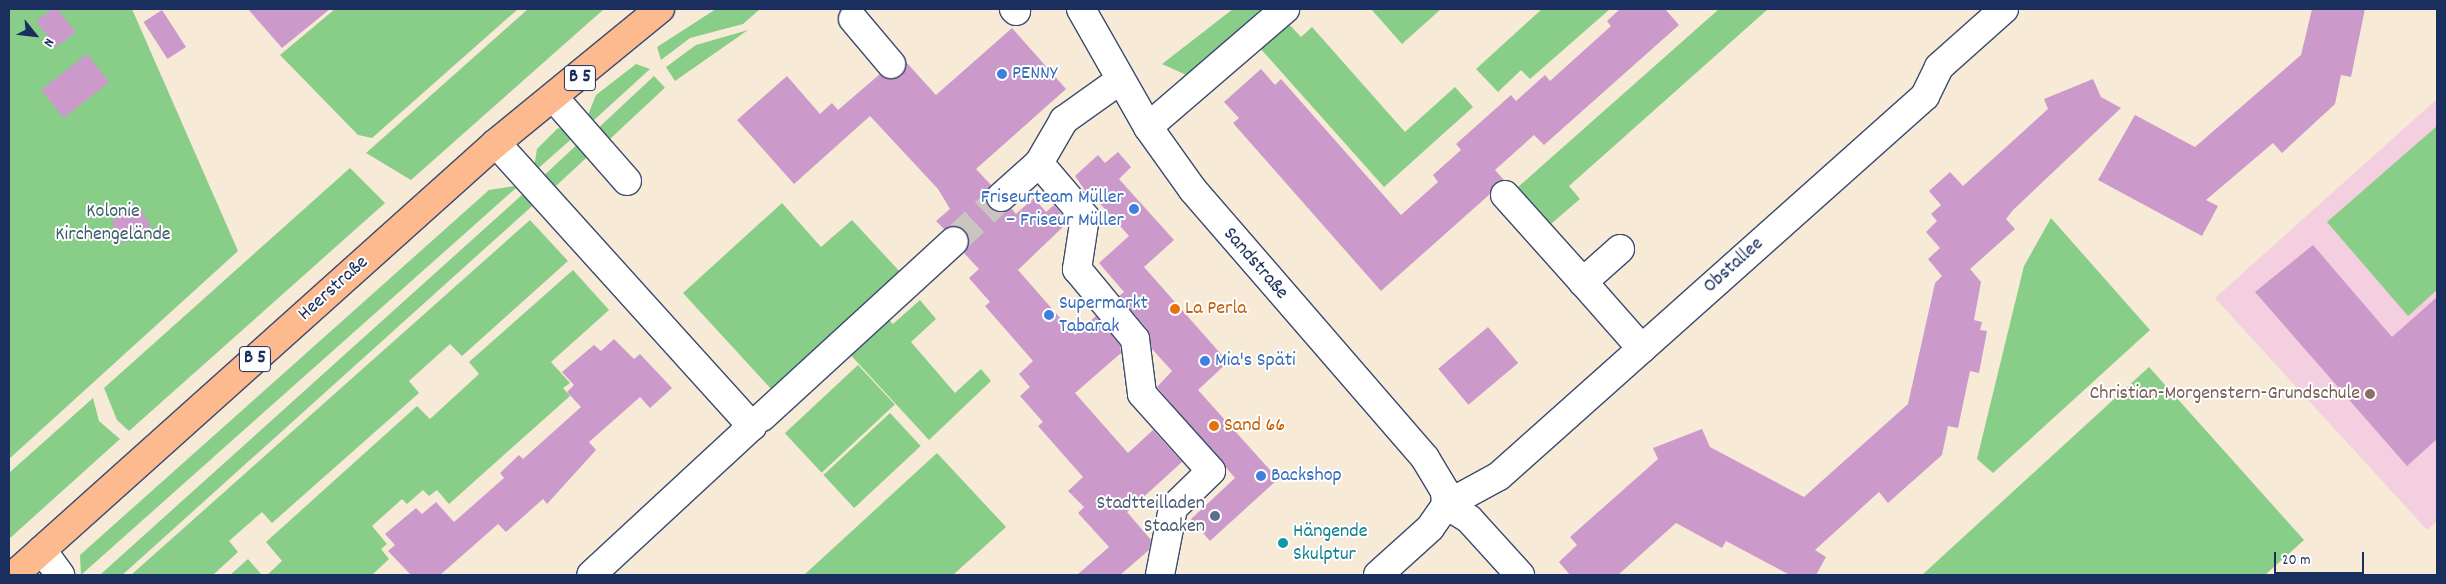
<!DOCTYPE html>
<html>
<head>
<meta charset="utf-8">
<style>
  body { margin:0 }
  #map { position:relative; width:2446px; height:584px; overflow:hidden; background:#f7ead7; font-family:Dekko,sans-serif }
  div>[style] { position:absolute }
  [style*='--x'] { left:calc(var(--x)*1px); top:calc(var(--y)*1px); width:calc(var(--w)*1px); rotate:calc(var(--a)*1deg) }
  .built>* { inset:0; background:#f3cfe0 }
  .green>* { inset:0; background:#88ce88; transform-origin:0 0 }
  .building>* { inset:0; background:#cb9acb; transform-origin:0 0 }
  .minor-tunnel>* { height:28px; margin-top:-14px; transform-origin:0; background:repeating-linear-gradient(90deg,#cbc5bf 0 28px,transparent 0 42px) }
  .roads { filter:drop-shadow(1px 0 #3c4b70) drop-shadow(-1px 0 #3c4b70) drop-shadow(0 1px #3c4b70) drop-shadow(0 -1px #3c4b70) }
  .minor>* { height:28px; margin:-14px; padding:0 14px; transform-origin:14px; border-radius:14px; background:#fff }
  .major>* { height:28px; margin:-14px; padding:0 14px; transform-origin:14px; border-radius:14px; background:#fcba8e }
  .dots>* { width:14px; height:14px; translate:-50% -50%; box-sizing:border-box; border:2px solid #fff; border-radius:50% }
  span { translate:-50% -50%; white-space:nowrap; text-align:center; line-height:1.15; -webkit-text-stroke:4px #fff; paint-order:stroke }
  .shield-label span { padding:1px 4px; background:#fff; border:1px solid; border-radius:4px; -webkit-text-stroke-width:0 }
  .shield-label { font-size:19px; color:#1b2f5e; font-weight:700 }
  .shop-label { font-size:20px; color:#366cbe }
  .left { translate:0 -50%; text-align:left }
  .right { translate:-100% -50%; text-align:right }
  .park-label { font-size:20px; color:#3c5f6b }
  .street-label { font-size:20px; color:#1b2f5e }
  .food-label { font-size:20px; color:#c56008 }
  .education-label { font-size:20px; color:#785e54 }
  .service-label { font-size:20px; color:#4e5e75 }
  .culture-label { font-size:20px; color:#0d838f }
  .frame { position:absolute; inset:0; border:10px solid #1b2f5e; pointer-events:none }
  .north { position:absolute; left:10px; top:10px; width:50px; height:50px; -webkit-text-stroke:4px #fff; paint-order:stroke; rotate:119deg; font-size:14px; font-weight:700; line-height:20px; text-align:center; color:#1b2f5e }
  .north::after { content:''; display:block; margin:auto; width:18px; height:22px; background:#1b2f5e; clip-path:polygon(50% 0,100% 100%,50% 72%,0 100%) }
  .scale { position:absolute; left:2274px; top:552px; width:90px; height:22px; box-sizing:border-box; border:2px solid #1b2f5e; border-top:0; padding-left:6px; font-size:15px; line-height:18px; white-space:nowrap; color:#1b2f5e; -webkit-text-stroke:4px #fff; paint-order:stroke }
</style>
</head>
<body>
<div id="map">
  <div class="built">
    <div style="clip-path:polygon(2437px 99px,2437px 521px,2427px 530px,2215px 298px)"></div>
  </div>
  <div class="green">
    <div style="clip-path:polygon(9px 9px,132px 9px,238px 251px,9px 459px)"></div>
    <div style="clip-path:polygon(335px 9px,518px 9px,372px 138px,358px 135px,280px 55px)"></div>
    <div style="clip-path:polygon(528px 9px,604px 9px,411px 180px,366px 153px)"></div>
    <div style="clip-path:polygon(716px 9px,760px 9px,743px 24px,690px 38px,661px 60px,657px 47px)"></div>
    <div style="clip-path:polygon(1233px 9px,1269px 9px,1191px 77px,1162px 64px)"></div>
    <div style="clip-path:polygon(1371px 9px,1441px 9px,1402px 44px)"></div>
    <div style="clip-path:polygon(1542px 9px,1610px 9px,1530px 79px,1521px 70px,1498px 92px,1476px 69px)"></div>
    <div style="clip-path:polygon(1719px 9px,1768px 9px,1569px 186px,1580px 199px,1551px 224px,1518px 187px)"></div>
    <div style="clip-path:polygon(1285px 20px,1301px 37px,1312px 27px,1405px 132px,1455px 87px,1473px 107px,1384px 187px,1259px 47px)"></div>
    <div style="clip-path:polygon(748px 30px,675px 81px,666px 67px,696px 45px)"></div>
    <div style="clip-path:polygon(636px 64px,650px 69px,593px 121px,588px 115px,596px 95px)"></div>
    <div style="left:654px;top:76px;width:16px;height:81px;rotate:47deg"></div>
    <div style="clip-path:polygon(2437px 126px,2437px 290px,2408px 316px,2327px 222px)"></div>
    <div style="clip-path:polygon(558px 128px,577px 134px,533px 173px,537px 149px)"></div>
    <div style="left:583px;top:139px;width:16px;height:60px;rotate:47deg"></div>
    <div style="clip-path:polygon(350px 168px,385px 203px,129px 431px,117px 420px,104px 388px)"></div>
    <div style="clip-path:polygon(514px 186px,516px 188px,81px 575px,80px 555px,489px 190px)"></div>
    <div style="left:523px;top:194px;width:15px;height:572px;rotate:48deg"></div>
    <div style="clip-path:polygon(782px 203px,821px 247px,852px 220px,901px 273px,772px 390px,683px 293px)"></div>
    <div style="clip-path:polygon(2051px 218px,2150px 330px,1993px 473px,1977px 459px,2024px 266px)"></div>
    <div style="clip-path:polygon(530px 220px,568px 261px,462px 356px,450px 344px,409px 381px,419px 393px,272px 523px,262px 512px,229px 541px,238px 552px,213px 575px,131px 575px)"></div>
    <div style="clip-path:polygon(573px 270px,609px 310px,551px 362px,570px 383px,563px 388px,570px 396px,449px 504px,437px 490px,429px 496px,423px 490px,407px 504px,402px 499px,372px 526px,387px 544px,381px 549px,389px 559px,372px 575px,267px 575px,282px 561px,266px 542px,417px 406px,430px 419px,479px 374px,469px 362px)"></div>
    <div style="clip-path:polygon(920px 300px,936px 319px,911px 342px,955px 393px,981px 369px,991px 381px,929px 440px,846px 350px,884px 315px,893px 324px)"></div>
    <div style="left:858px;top:365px;width:54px;height:100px;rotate:47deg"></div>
    <div style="clip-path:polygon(2149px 367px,2304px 540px,2265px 575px,1922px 575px)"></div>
    <div style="clip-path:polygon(93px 398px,99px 421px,120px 439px,9px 539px,9px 473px)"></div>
    <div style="left:890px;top:413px;width:45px;height:91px;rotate:47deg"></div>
    <div style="clip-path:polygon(937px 453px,1006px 527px,953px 575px,804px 575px)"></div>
    <div style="clip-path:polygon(248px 559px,262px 575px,230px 575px)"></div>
  </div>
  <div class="building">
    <div style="clip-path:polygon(52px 9px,57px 9px,76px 32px,56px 47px,36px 21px)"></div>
    <div style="clip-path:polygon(248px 9px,330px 9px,282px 48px)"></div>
    <div style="clip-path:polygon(1620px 9px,1665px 9px,1679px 25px,1544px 145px,1534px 135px,1495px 170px,1504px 180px,1494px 184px,1490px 194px,1381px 291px,1233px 123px,1239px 118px,1224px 102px,1261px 69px,1275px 85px,1281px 79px,1401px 215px,1438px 182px,1433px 175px,1461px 150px,1456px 144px,1511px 95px,1516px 101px,1545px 75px,1550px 81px,1611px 26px,1607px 21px)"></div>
    <div style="clip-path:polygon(2312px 9px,2365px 9px,2351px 77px,2341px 75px,2335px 104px,2282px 153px,2273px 143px,2206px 200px,2218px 206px,2202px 236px,2098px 180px,2135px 115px,2195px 147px,2301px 55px)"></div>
    <div style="left:162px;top:10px;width:44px;height:22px;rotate:57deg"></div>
    <div style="clip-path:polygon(1012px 28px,1066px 89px,976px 169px,991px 185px,986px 201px,996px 212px,1012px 209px,1016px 214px,1034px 198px,1046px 212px,1054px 205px,1068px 222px,1018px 270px,1075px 335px,1096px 316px,1120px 345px,1121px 353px,1075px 393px,1128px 453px,1153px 430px,1182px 462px,1127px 512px,1151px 540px,1149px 550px,1120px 575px,1077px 575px,1109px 547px,1078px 513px,1084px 507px,1068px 491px,1083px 477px,1038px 426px,1043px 422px,1020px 396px,1030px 387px,1019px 374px,1033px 361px,985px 306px,990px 302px,969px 278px,979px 269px,964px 253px,969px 245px,966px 231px,958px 226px,944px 229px,936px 221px,950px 209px,938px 189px,870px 116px,794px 184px,737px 120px,787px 76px,820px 114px,832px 103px,838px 110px,880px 74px,893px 79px,901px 76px,906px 62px,936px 95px)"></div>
    <div style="left:87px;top:54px;width:36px;height:58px;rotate:52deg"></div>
    <div style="clip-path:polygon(2093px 79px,2101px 97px,2121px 108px,2013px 210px,2006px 219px,2015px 229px,1970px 269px,1981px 282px,1974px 320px,1982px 322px,1980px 330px,1987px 331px,1979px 373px,1970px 371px,1958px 428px,1948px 426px,1942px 455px,1888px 503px,1879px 492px,1815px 550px,1826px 557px,1816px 575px,1790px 575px,1726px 541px,1722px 548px,1676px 523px,1618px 575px,1570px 575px,1559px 562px,1577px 545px,1570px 537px,1658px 459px,1653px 448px,1702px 429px,1710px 447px,1804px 497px,1908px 404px,1935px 283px,1942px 276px,1928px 259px,1940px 248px,1926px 232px,1937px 221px,1931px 214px,1941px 205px,1929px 191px,1950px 172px,1963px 186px,2048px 109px,2044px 99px)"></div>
    <div style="clip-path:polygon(1118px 152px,1131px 167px,1119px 179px,1174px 240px,1144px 267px,1228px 362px,1198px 390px,1278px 479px,1210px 541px,1191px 519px,1235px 478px,1157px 387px,1172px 371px,1152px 349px,1147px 329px,1119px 296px,1124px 292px,1099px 263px,1129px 236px,1096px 199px,1093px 202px,1075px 176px,1098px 155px,1105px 163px)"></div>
    <div style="left:138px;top:205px;width:25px;height:32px;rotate:58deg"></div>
    <div style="clip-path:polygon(2313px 245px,2392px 337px,2437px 297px,2437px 439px,2407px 466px,2255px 292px)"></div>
    <div style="left:1488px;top:327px;width:47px;height:65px;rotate:50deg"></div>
    <div style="clip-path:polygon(614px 339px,634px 359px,640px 354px,672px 388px,650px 408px,640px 397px,589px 442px,596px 450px,547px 504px,543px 499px,506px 532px,498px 524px,440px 575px,411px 575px,388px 551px,395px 545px,385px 534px,416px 508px,422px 514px,436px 502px,454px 522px,504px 478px,500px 473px,519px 455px,523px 459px,581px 407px,567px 392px,574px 385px,562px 372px,594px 345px,601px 351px)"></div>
  </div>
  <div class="minor-tunnel">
    <div style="--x:954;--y:241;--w:64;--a:-43.1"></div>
  </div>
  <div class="roads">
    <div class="minor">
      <div style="--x:1014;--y:9;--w:3;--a:45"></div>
      <div style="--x:1081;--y:9;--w:136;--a:60.4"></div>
      <div style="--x:1148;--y:127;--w:77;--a:54.5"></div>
      <div style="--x:1193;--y:190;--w:354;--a:49.1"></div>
      <div style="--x:1425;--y:458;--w:39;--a:59"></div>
      <div style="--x:1445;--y:491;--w:14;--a:86"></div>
      <div style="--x:853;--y:19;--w:59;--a:49.8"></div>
      <div style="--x:555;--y:99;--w:109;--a:48.7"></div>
      <div style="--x:1148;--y:127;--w:181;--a:-40.7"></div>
      <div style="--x:496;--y:143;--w:382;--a:47.9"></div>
      <div style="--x:752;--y:426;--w:219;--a:137.2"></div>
      <div style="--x:1039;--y:163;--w:71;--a:49.6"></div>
      <div style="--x:1085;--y:217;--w:53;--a:98.7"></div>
      <div style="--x:1077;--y:269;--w:91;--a:50.4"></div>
      <div style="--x:1135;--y:339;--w:55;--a:82.7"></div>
      <div style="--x:1142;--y:394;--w:103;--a:48.1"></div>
      <div style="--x:1211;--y:471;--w:53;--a:135.8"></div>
      <div style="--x:1173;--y:508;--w:68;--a:101"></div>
      <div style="--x:1505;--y:195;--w:117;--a:48.1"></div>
      <div style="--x:1001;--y:197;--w:51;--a:-41.8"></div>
      <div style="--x:1039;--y:163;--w:50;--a:-59.8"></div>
      <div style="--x:1064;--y:120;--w:69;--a:-35.5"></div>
      <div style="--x:1620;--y:249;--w:50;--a:138.3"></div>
      <div style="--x:1583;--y:282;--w:89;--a:48.6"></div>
      <div style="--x:762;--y:417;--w:260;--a:-42.5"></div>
      <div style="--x:1446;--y:505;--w:27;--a:31"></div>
      <div style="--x:1469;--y:519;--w:76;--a:47.7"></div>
      <div style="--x:42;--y:550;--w:31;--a:54"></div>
      <div style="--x:1378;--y:575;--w:70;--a:-42.1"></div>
      <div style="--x:1430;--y:528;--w:28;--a:-55"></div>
      <div style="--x:1446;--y:505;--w:60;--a:-28.7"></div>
      <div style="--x:1499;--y:476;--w:571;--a:-41.73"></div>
      <div style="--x:1925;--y:96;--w:32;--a:-64"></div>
      <div style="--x:1939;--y:67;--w:87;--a:-41.7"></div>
    </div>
    <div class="major">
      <div style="--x:14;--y:575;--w:647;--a:-41.87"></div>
      <div style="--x:496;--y:143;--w:212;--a:-39.3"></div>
    </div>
  </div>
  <div class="dots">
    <div style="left:1002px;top:74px;background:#3f7fe0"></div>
    <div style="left:1134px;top:209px;background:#3f7fe0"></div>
    <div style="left:1175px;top:309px;background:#e8710a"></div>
    <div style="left:1049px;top:315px;background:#3f7fe0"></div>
    <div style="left:1205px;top:361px;background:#3f7fe0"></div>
    <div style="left:2370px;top:394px;background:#8d6e63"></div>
    <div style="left:1214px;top:426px;background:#e8710a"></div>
    <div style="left:1261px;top:476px;background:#3f7fe0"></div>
    <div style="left:1215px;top:516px;background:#5c6f8a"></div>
    <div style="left:1283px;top:543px;background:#0f9aa8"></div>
  </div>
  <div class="shield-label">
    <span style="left:580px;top:78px">B 5</span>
    <span style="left:255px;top:359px">B 5</span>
  </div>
  <div class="shop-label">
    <span class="left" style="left:1012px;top:74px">PENNY</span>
    <span class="right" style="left:1124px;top:210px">Friseurteam Müller<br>– Friseur Müller</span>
    <span class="left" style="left:1059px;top:316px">Supermarkt<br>Tabarak</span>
    <span class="left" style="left:1215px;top:361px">Mia's Späti</span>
    <span class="left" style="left:1271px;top:476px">Backshop</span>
  </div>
  <div class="park-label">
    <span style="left:113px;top:224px">Kolonie<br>Kirchengelände</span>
  </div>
  <div class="street-label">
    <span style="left:1255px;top:264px;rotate:49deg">Sandstraße</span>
    <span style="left:1734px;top:266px;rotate:-42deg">Obstallee</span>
    <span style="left:334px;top:289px;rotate:-42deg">Heerstraße</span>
  </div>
  <div class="food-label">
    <span class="left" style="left:1185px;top:309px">La Perla</span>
    <span class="left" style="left:1224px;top:426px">Sand 66</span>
  </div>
  <div class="education-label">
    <span class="right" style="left:2360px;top:394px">Christian-Morgenstern-Grundschule</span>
  </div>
  <div class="service-label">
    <span class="right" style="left:1205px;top:516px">Stadtteilladen<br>Staaken</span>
  </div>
  <div class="culture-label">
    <span class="left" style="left:1293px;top:544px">Hängende<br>Skulptur</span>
  </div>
  <div class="frame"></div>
  <div class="north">N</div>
  <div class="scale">20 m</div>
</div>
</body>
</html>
